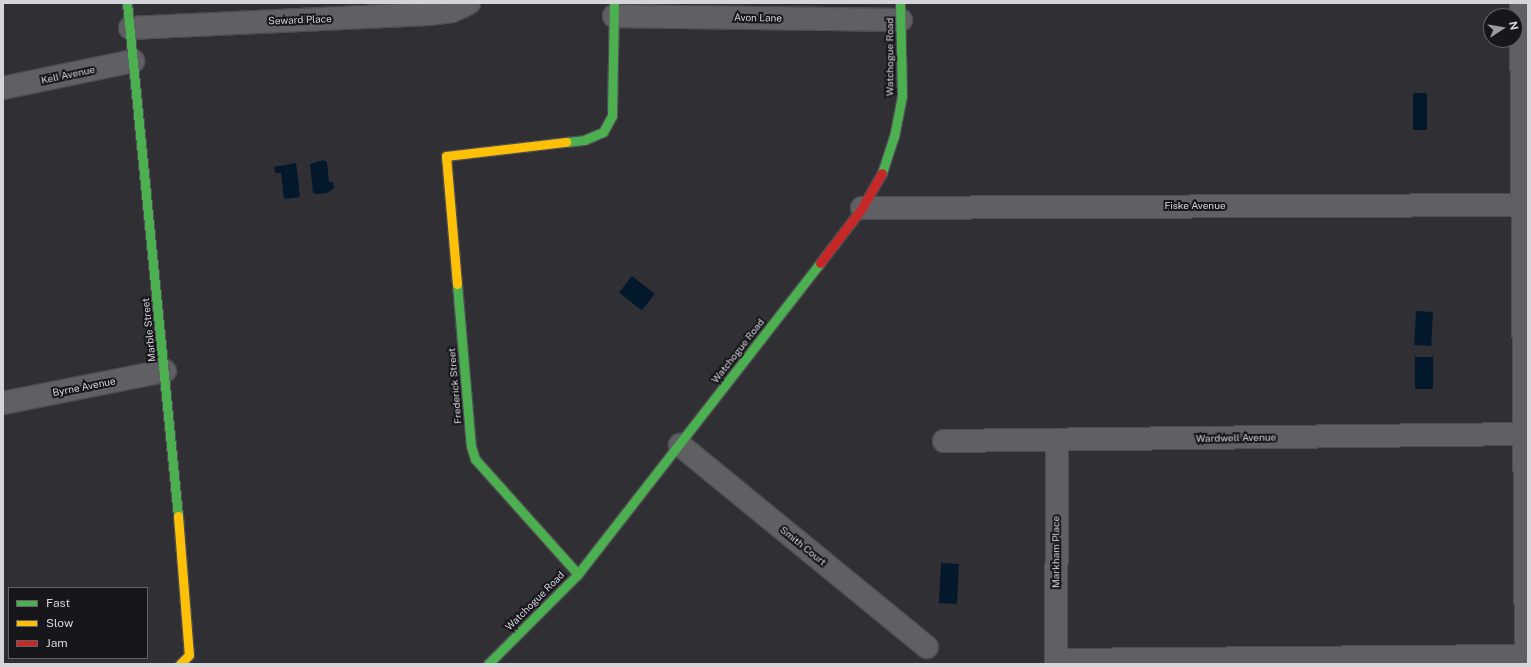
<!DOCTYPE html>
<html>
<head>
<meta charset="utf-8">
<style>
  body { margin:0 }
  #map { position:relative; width:1531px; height:667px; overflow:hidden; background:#302f34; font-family:"Public Sans",sans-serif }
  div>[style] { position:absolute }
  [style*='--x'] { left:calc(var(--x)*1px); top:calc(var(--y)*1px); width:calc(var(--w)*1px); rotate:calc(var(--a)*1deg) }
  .water>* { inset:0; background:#04182b; transform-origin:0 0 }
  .roads { filter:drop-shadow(1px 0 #4e4d52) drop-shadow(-1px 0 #4e4d52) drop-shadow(0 1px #4e4d52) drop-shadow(0 -1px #4e4d52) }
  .street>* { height:22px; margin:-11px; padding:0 11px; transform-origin:11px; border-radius:11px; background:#605f63 }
  .fast>* { height:9px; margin:-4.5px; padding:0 4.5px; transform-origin:4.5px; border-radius:4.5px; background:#4caf50 }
  .slow>* { height:9px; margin:-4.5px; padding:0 4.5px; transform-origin:4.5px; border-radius:4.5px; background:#ffc107 }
  .jam>* { height:9px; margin:-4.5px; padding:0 4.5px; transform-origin:4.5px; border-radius:4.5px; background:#c62828 }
  span { translate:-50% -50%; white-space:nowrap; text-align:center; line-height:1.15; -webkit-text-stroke:4px #17161b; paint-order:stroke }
  .street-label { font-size:10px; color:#d6d4db }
  .frame { position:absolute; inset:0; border:4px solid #d6d4db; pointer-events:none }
  .legend { position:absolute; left:8px; top:587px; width:140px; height:72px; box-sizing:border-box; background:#17161b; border:1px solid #636268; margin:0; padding:5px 7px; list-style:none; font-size:12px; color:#d6d4db }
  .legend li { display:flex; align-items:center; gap:8px; height:20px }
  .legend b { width:20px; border:1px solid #636268 }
  .north { position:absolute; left:1483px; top:8px; width:40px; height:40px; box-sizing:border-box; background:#17161b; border:1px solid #636268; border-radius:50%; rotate:78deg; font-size:11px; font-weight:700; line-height:16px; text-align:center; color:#d6d4db }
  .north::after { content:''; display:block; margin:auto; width:14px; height:18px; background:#9c9aa1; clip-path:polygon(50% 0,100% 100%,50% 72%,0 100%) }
</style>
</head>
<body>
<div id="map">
  <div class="water">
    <div style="left:1413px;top:93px;width:14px;height:37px"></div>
    <div style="clip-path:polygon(323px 160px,327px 162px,329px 182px,333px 182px,334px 188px,327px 193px,318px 194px,313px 193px,310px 164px)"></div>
    <div style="clip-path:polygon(296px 163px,300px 197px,284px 199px,281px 173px,275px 173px,274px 167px)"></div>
    <div style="left:632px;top:276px;width:29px;height:21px;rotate:38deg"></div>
    <div style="left:1416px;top:311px;width:17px;height:34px;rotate:3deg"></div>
    <div style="left:1415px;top:357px;width:18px;height:32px"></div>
    <div style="left:941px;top:563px;width:18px;height:40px;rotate:3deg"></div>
  </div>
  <div class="roads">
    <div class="street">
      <div style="--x:1521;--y:3;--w:661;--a:89.57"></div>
      <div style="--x:614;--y:16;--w:287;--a:0.8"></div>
      <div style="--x:130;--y:28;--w:298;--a:-2.7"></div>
      <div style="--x:428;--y:14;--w:24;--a:-7"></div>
      <div style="--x:452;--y:11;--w:19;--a:-25"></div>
      <div style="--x:3;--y:88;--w:133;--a:-11.7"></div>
      <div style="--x:862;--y:208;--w:666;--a:-0.26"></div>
      <div style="--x:3;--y:403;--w:165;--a:-11.2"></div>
      <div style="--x:944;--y:441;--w:584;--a:-0.69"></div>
      <div style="--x:680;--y:445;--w:319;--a:39.3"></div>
      <div style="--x:1056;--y:660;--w:472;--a:-0.5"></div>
      <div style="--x:1056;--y:664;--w:224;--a:-89.7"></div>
    </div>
    <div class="fast">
      <div style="--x:127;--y:3;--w:516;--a:84.32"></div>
      <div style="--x:566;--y:142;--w:18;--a:-6"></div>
      <div style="--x:584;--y:140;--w:21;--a:-23"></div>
      <div style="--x:603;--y:132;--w:18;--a:-61"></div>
      <div style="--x:612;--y:116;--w:113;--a:-89"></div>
      <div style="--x:882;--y:173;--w:38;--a:-72"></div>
      <div style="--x:894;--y:137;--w:42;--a:-79"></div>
      <div style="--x:902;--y:96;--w:93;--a:-91.2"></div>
      <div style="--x:457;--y:284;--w:163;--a:85.1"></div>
      <div style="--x:471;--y:446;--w:14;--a:73"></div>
      <div style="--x:475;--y:459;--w:154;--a:48.2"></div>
      <div style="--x:488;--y:664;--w:127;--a:-45"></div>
      <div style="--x:578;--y:574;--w:394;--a:-52.1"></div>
    </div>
    <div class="slow">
      <div style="--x:457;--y:284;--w:128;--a:-94.9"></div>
      <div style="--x:446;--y:156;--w:121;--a:-6.7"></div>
      <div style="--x:178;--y:516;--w:139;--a:85.5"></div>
      <div style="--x:189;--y:655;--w:13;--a:135"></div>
    </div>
    <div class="jam">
      <div style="--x:820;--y:263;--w:69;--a:-52.6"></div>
      <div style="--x:862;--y:208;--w:40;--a:-60.3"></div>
    </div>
  </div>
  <div class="street-label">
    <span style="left:758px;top:18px;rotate:1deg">Avon Lane</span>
    <span style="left:300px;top:20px;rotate:-2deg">Seward Place</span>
    <span style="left:890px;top:57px;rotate:-90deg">Watchogue Road</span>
    <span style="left:68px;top:75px;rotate:-12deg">Kell Avenue</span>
    <span style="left:1195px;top:206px">Fiske Avenue</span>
    <span style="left:149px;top:330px;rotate:-96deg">Marble Street</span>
    <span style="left:738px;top:351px;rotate:-52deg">Watchogue Road</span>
    <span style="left:455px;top:386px;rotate:-95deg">Frederick Street</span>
    <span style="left:84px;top:387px;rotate:-11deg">Byrne Avenue</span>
    <span style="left:1236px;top:438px;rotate:-1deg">Wardwell Avenue</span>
    <span style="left:803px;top:546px;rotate:39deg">Smith Court</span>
    <span style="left:1056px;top:552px;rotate:-90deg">Markham Place</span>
    <span style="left:535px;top:601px;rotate:-45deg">Watchogue Road</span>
  </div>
  <div class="frame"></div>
  <ul class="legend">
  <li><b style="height:5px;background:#4caf50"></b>Fast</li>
  <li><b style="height:5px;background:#ffc107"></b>Slow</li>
  <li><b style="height:5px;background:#c62828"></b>Jam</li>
  </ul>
  <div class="north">N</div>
</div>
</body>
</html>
